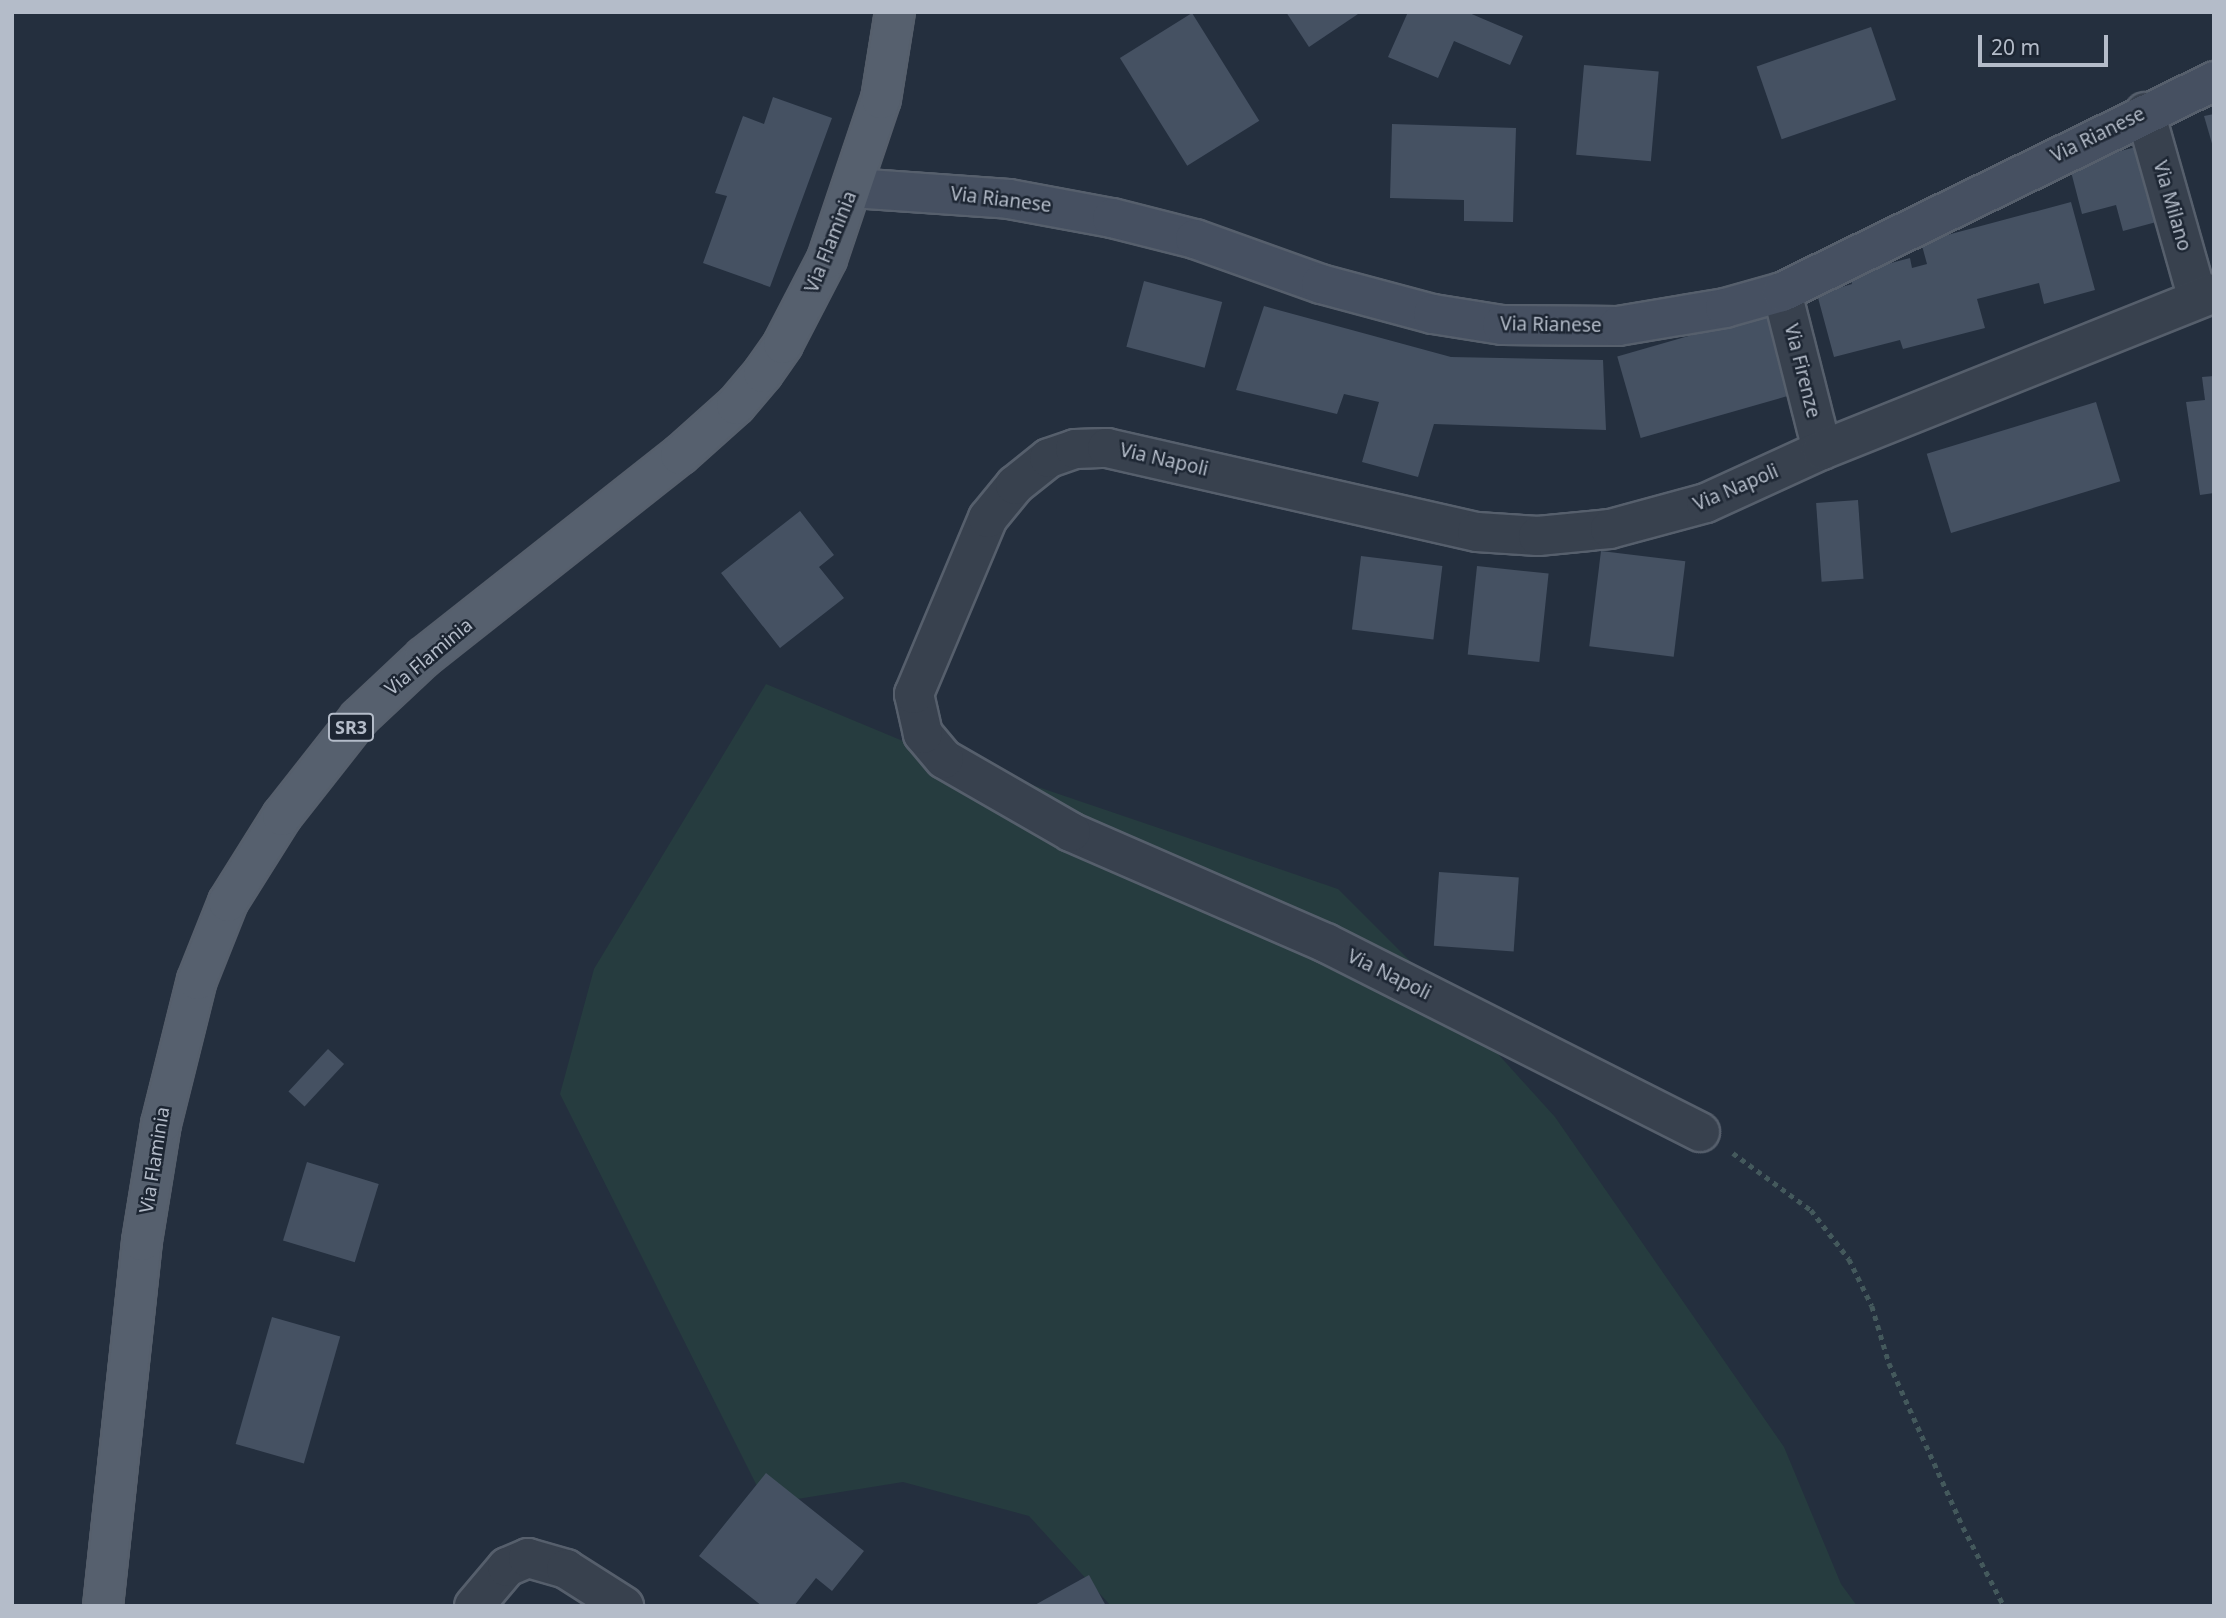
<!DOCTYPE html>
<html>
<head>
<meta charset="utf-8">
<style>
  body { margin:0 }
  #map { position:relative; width:2226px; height:1618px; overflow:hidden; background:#242f3e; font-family:"Noto Sans",sans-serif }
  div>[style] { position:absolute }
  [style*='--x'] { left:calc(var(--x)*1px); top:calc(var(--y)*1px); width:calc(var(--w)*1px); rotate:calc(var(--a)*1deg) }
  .green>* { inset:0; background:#263c3f }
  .building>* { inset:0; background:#455162; transform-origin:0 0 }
  .path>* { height:4.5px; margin-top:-2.25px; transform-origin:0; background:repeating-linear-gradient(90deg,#44595c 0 5px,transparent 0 10px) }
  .roads { filter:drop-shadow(2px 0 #565f6c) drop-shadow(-2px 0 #565f6c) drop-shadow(0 2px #565f6c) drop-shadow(0 -2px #565f6c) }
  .minor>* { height:38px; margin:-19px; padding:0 19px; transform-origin:19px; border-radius:19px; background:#38414e }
  .secondary>* { height:38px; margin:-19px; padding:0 19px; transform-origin:19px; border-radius:19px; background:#465061 }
  .primary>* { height:38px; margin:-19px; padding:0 19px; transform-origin:19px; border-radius:19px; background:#56606e }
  span { translate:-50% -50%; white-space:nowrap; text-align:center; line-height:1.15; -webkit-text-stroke:5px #1d2633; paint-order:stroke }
  .shield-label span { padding:2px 5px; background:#1d2633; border:2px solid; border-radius:5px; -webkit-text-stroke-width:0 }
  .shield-label { font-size:18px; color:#b4bcc9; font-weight:700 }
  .street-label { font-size:19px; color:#b4bcc9 }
  .frame { position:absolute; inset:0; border:14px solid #b4bcc9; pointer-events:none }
  .scale { position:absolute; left:1978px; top:35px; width:130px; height:32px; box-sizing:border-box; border:4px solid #b4bcc9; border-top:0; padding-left:9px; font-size:21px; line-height:24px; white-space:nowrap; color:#b4bcc9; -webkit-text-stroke:5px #1d2633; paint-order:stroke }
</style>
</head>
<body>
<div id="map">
  <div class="green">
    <div style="clip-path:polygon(766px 684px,903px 741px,1338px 889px,1452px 1003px,1555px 1117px,1784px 1447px,1841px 1584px,1857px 1606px,1111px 1606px,1029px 1516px,903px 1482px,766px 1504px,560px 1094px,594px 969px)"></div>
  </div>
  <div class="building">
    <div style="clip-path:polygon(1286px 12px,1361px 12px,1309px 47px)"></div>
    <div style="clip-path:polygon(1408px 12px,1467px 12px,1523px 36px,1510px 65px,1454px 41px,1438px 78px,1388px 57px)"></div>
    <div style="left:1192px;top:13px;width:127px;height:85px;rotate:58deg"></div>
    <div style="left:1871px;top:27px;width:77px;height:121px;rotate:71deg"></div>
    <div style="left:1584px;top:65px;width:75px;height:90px;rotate:5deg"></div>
    <div style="clip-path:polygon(773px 97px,832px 118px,770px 287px,703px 263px,727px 196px,715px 193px,743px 116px,764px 124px)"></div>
    <div style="clip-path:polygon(2214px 114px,2214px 147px,2213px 147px,2204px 116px)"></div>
    <div style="clip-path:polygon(1392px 124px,1516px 128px,1513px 222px,1464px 221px,1464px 200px,1390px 198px)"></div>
    <div style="clip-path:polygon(2140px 146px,2160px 221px,2123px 231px,2116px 205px,2082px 214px,2069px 164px)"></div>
    <div style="clip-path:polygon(2071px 202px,2095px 290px,2044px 304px,2039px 283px,1977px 299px,1985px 328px,1903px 349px,1900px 340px,1834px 357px,1817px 294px,1852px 284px,1849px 274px,1910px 258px,1912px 268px,1927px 264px,1921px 242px)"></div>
    <div style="left:1144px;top:281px;width:81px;height:68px;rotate:15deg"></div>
    <div style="clip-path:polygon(1264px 306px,1451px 357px,1603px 360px,1606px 430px,1434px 424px,1418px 477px,1362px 462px,1379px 402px,1344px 394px,1337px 414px,1236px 390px)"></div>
    <div style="left:1772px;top:312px;width:85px;height:161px;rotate:74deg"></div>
    <div style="clip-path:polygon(2214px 376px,2214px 493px,2200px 495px,2186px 402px,2205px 400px,2202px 377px)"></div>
    <div style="left:2096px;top:402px;width:83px;height:177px;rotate:73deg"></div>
    <div style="left:1858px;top:500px;width:79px;height:42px;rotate:86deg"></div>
    <div style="clip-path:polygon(800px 511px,834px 555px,819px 567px,844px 598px,780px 648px,721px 573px)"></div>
    <div style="left:1601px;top:551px;width:85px;height:96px;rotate:7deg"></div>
    <div style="left:1361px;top:556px;width:82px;height:74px;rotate:7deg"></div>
    <div style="left:1477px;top:566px;width:72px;height:89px;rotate:6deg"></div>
    <div style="left:1439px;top:872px;width:80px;height:74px;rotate:4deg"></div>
    <div style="left:328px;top:1049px;width:22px;height:58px;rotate:43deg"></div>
    <div style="left:307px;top:1162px;width:75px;height:82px;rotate:17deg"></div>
    <div style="left:272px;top:1317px;width:71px;height:132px;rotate:16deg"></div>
    <div style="clip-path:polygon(766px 1473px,864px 1551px,832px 1591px,816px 1578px,794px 1606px,762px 1606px,699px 1556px)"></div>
    <div style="clip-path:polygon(1089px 1575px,1106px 1606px,1033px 1606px)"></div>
  </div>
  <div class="path">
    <div style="--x:1733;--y:1153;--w:97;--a:36.2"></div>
    <div style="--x:1811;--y:1210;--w:62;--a:52.2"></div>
    <div style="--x:1849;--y:1259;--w:52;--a:63.9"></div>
    <div style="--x:1872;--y:1306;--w:59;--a:73.4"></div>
    <div style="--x:1889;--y:1363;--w:180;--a:65.7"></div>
    <div style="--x:1963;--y:1527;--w:89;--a:62.6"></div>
  </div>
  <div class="roads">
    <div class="minor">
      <div style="--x:2145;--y:112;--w:194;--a:74.2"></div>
      <div style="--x:1782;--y:292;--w:163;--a:75.8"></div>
      <div style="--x:1700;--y:1132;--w:419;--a:-153.2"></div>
      <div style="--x:1326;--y:943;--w:278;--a:-156.5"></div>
      <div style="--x:1071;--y:832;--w:146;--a:-150.1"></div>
      <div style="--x:944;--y:759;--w:33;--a:-130"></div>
      <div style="--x:923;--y:734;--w:41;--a:-102.7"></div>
      <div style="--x:914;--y:694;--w:191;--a:-67.2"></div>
      <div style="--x:988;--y:518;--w:43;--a:-50.7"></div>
      <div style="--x:1015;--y:485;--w:43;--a:-38.5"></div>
      <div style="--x:1049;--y:458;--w:28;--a:-19"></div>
      <div style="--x:1075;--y:449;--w:32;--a:-2"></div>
      <div style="--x:1107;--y:448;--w:379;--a:12.8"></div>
      <div style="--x:1477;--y:532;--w:61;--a:3.8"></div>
      <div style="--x:1538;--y:536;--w:72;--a:-5.6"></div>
      <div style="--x:1610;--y:529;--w:99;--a:-15.2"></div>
      <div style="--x:1706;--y:503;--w:128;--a:-24.6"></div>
      <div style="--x:1822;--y:450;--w:422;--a:-21.8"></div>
      <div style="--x:474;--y:1606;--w:51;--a:-49.8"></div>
      <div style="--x:507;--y:1567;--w:23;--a:-23"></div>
      <div style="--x:528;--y:1558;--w:40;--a:16"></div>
      <div style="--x:566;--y:1569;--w:69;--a:32.5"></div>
    </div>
    <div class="secondary">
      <div style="--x:853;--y:188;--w:156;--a:4"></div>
      <div style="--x:1009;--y:199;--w:105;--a:10.5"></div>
      <div style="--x:1112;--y:218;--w:86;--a:14.2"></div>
      <div style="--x:1195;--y:239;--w:134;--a:19.7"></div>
      <div style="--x:1321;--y:284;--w:116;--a:15"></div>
      <div style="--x:1433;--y:314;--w:70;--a:9.1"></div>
      <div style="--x:1502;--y:325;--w:116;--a:0.5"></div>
      <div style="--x:1618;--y:326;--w:109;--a:-9.5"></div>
      <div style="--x:1725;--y:308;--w:59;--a:-15.7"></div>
      <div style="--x:1782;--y:292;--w:481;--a:-26"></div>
    </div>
    <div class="primary">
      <div style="--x:103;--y:1606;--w:367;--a:-83.9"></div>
      <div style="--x:142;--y:1241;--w:119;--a:-80.8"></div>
      <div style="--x:161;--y:1124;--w:148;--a:-76"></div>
      <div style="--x:197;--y:980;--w:84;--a:-68.3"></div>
      <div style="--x:228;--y:902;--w:102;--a:-57.9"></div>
      <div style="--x:282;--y:816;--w:125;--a:-51.8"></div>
      <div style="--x:359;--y:718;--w:89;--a:-43.2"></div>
      <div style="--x:424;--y:657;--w:326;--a:-38.3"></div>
      <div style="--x:680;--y:455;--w:75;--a:-41.8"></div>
      <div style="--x:736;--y:405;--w:42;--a:-49.8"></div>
      <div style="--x:763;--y:373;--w:35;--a:-55"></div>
      <div style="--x:783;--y:344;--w:96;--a:-62.6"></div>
      <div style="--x:827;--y:259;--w:169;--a:-71.4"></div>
      <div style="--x:881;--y:99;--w:88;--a:-80.9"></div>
    </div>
  </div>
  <div class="shield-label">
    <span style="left:351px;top:727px">SR3</span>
  </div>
  <div class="street-label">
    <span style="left:2098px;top:135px;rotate:-26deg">Via Rianese</span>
    <span style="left:1001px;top:200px;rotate:7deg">Via Rianese</span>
    <span style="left:2172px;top:206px;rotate:74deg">Via Milano</span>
    <span style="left:831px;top:242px;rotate:-68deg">Via Flaminia</span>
    <span style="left:1551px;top:325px;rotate:1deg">Via Rianese</span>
    <span style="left:1802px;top:371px;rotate:76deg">Via Firenze</span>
    <span style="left:1164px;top:460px;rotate:13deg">Via Napoli</span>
    <span style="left:1736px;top:488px;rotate:-23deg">Via Napoli</span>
    <span style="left:429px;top:657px;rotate:-40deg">Via Flaminia</span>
    <span style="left:1389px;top:975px;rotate:26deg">Via Napoli</span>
    <span style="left:155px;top:1160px;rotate:-81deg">Via Flaminia</span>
  </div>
  <div class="frame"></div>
  <div class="scale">20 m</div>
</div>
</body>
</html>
